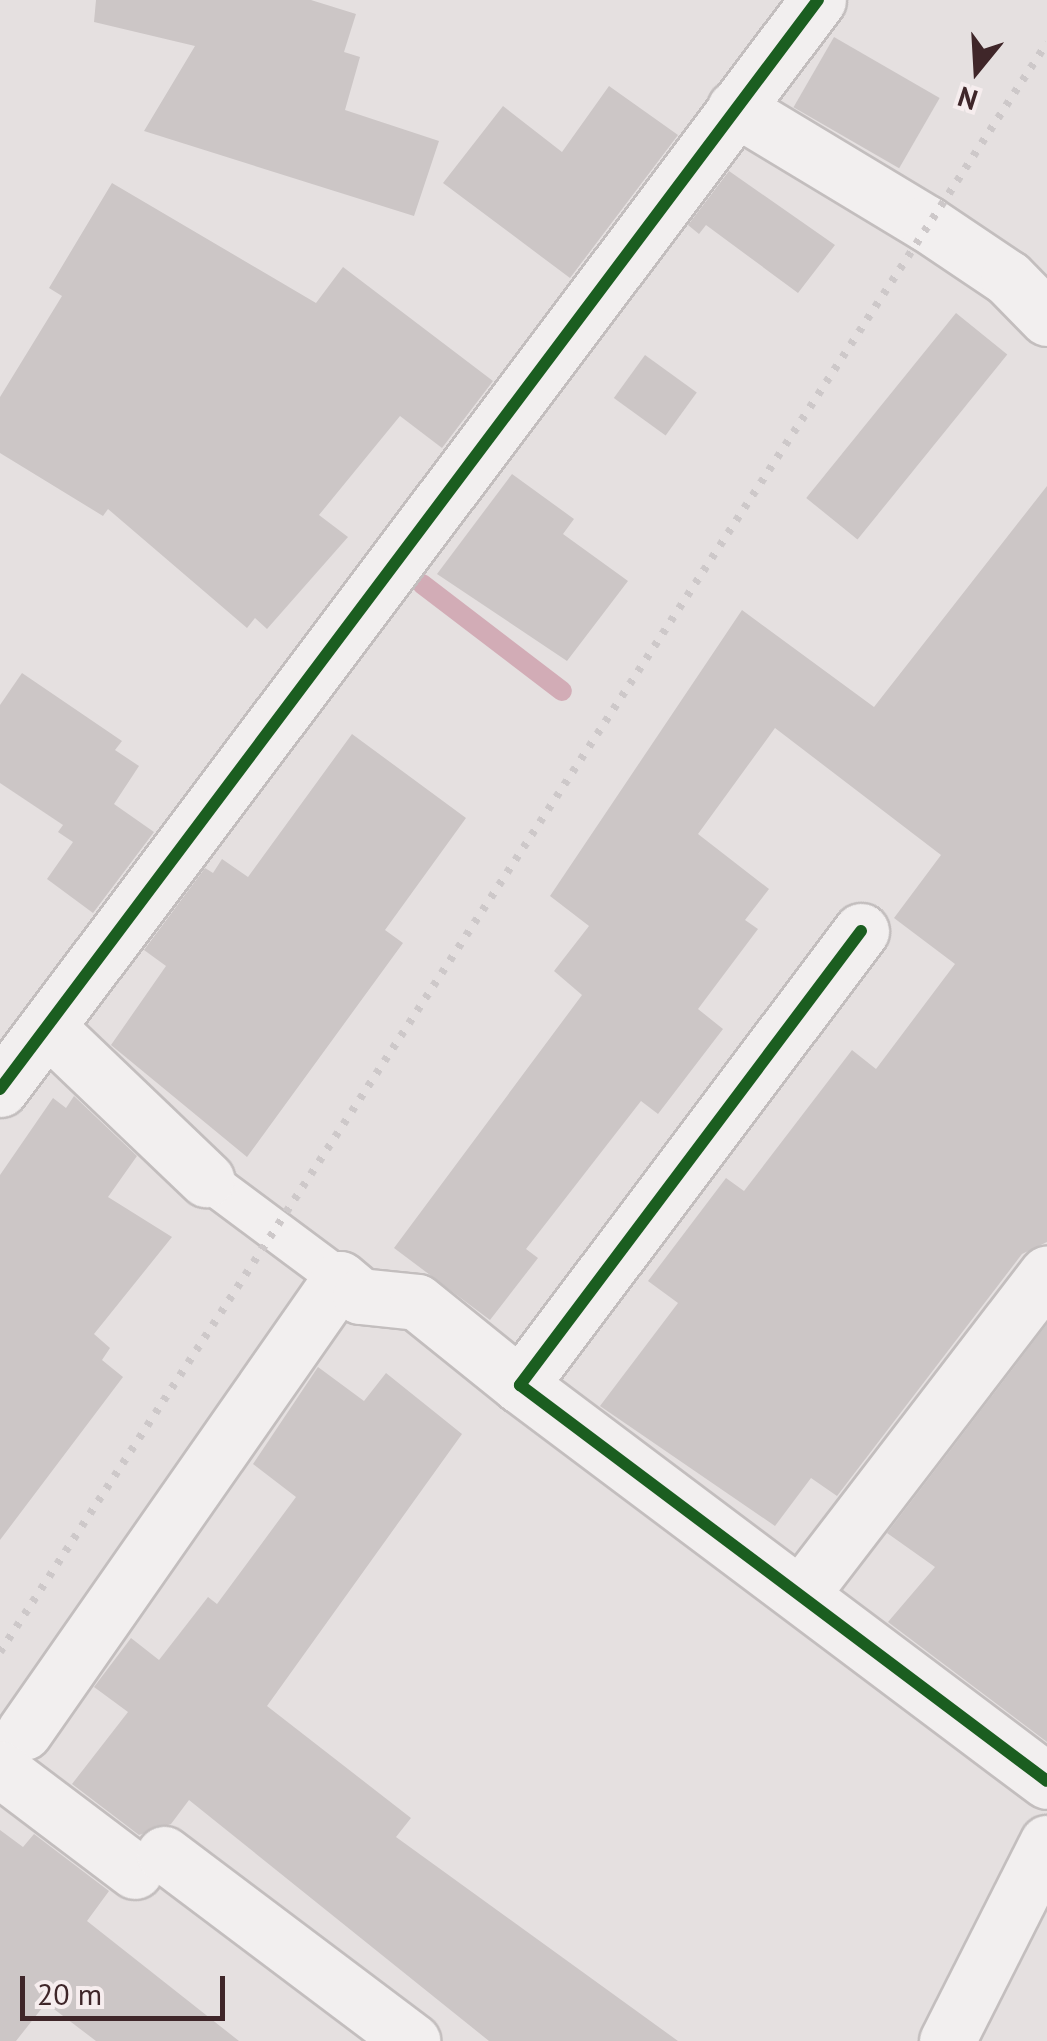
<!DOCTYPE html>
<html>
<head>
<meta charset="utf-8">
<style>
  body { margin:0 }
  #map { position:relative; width:1047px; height:2041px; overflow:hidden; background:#e5e0e0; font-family:"PT Sans",sans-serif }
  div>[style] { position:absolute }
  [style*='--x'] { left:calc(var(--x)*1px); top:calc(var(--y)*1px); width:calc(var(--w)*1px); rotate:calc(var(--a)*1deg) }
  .stream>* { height:20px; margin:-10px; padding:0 10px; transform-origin:10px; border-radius:10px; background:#d2acb6 }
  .building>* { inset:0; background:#ccc6c6; transform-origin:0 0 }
  .roads { filter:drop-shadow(2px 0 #c3bebe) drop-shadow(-2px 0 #c3bebe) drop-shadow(0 2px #c3bebe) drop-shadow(0 -2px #c3bebe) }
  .lane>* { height:40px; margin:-20px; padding:0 20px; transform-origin:20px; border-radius:20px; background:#f2efef }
  .street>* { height:55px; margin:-27.5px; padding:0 27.5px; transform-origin:27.5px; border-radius:27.5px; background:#f2efef }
  .rail>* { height:8px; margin-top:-4px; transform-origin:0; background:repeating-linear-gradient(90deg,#cdc8c9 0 5px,transparent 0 15px) }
  .cycleway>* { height:12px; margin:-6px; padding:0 6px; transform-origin:6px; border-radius:6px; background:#1b5e20 }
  span { translate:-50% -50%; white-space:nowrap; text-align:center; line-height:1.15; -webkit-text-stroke:8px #f6edee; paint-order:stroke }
  .north { position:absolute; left:927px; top:20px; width:100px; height:100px; -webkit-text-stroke:8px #f6edee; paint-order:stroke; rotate:198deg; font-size:28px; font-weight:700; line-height:40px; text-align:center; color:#3f2629 }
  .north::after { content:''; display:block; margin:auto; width:35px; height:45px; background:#3f2629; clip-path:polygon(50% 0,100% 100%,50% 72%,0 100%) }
  .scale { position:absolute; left:20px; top:1976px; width:205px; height:45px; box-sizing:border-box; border:5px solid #3f2629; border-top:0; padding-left:12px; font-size:30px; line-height:35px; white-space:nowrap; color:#3f2629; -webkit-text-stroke:8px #f6edee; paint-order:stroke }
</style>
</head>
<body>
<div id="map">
  <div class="stream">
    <div style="--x:422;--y:584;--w:176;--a:37.4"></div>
  </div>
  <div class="building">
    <div style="clip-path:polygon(96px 0,311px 0,356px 14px,344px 52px,360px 57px,345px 110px,439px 141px,414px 216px,144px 131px,195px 46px,94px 22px)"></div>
    <div style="left:834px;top:37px;width:122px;height:81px;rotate:30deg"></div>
    <div style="clip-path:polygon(609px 86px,678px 135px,570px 278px,443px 183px,503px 106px,562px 152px)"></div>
    <div style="clip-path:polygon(729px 171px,835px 245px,798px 293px,706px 225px,699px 234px,688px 225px)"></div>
    <div style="clip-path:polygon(112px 183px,316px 303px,343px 267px,493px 381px,442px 448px,400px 416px,319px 515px,348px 537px,267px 629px,255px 618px,247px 628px,108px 509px,103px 516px,0 453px,0 397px,62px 296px,49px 288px)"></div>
    <div style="left:956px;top:313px;width:66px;height:238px;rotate:39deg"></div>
    <div style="left:645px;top:355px;width:64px;height:53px;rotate:36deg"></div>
    <div style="clip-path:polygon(512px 474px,574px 519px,563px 534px,628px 581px,567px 661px,437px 574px)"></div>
    <div style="clip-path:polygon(1047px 486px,1047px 1242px,1022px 1254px,837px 1496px,811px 1478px,775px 1526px,600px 1406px,678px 1303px,648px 1281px,726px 1178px,744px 1191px,852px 1050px,876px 1069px,955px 964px,894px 918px,941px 855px,775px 728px,698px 834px,769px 889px,745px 920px,758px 929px,698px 1009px,723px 1029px,658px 1114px,641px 1101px,526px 1249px,538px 1258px,490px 1320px,394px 1248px,582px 995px,554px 971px,589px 926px,550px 896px,742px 610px,874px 707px)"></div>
    <div style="clip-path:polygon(22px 673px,122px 741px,115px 750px,139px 766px,114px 804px,154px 832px,93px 913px,47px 879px,73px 842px,58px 832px,63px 825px,0 783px,0 705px)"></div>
    <div style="clip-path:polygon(352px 734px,466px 818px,385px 930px,403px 943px,247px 1157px,111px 1045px,166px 966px,144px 950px,205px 868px,213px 873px,222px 859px,248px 877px)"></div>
    <div style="clip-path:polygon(74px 1096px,137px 1156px,108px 1197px,172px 1237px,94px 1334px,110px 1348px,102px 1360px,123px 1377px,0 1540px,0 1175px,53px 1098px,66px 1108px)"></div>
    <div style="clip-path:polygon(1047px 1324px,1047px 1742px,888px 1622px,935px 1567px,887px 1533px)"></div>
    <div style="clip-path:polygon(318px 1367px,364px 1401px,386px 1373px,462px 1434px,267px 1706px,411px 1818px,396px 1837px,678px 2041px,489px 2041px,189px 1800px,171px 1824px,139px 1835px,72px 1784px,128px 1712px,94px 1687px,131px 1638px,159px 1660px,208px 1597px,217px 1604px,296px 1497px,253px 1464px)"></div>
    <div style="clip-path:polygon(0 1830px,23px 1847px,34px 1834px,109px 1891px,87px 1921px,239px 2041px,96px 2041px,46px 2003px,16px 2041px,0 2041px)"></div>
  </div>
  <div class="roads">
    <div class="lane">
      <div style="--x:206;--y:1179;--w:167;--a:36.7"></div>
    </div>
    <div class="street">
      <div style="--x:735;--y:108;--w:223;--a:31.1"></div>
      <div style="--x:926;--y:223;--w:99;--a:33.9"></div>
      <div style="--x:1008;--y:278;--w:56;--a:45.7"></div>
      <div style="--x:861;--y:931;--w:568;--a:126.91"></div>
      <div style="--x:520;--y:1385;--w:659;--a:36.92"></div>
      <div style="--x:48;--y:1028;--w:219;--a:43.7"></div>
      <div style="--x:0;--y:1089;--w:1362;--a:-53.09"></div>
      <div style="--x:801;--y:1594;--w:404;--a:-52.5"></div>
      <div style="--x:24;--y:1732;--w:552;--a:-55.1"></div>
      <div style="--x:340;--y:1279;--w:26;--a:40"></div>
      <div style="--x:360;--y:1296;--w:57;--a:6"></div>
      <div style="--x:417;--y:1302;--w:132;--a:38.9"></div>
      <div style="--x:0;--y:1769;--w:169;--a:37.1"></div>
      <div style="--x:164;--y:1854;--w:311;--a:37"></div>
      <div style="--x:947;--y:2041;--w:222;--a:-63.2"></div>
    </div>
  </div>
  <div class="rail">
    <div style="--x:0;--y:1652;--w:1920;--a:-56.95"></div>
  </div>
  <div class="cycleway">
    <div style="--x:861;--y:931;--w:568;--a:126.91"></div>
    <div style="--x:520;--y:1385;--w:659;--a:36.92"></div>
    <div style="--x:0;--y:1089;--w:1362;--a:-53.09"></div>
  </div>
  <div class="north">N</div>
  <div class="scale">20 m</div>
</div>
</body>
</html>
